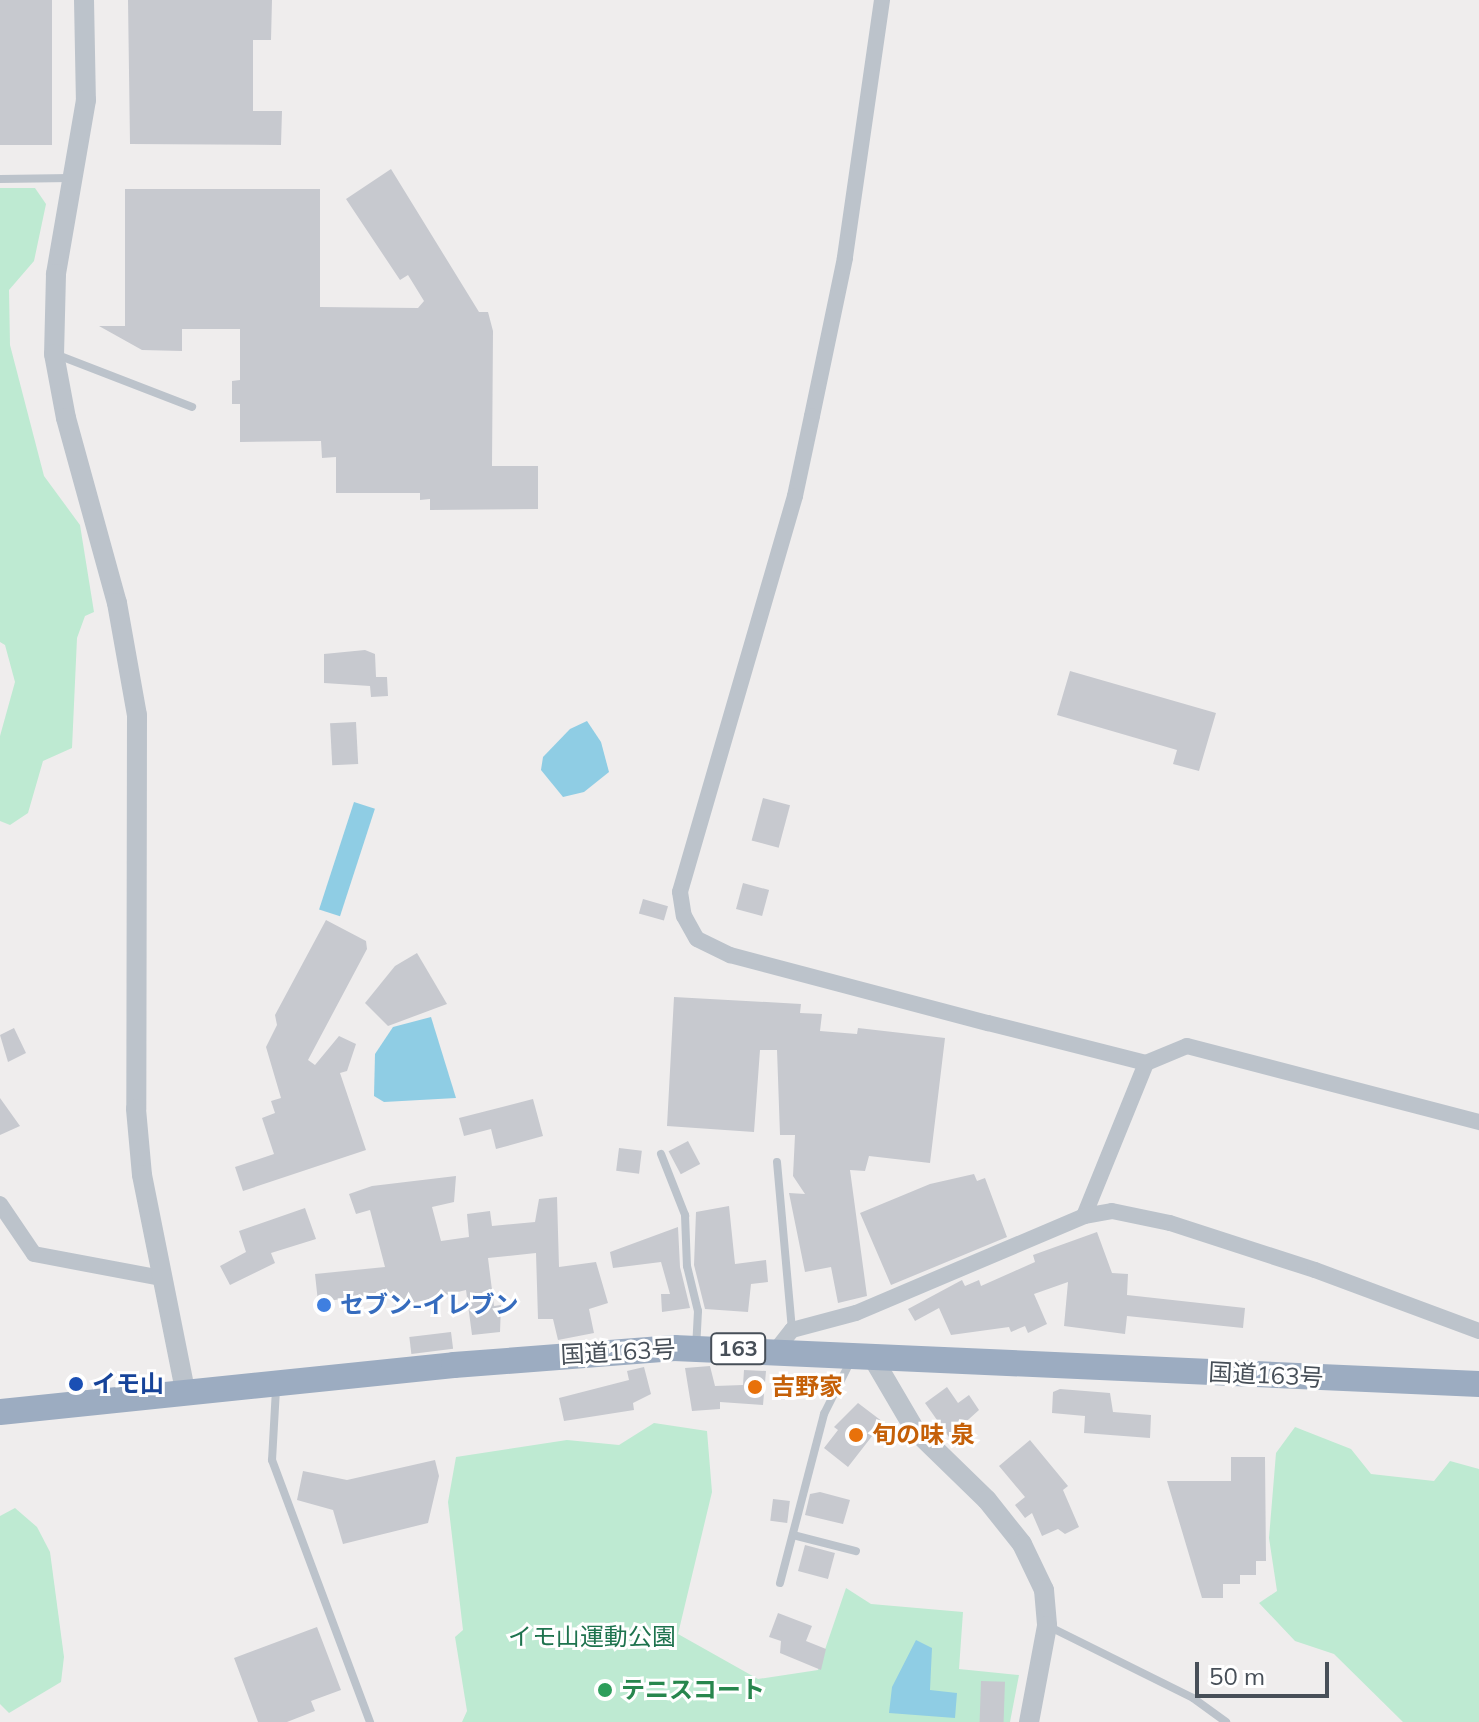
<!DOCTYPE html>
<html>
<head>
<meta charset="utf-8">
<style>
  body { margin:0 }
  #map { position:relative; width:1479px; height:1722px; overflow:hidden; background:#efeded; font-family:Mulish,"Noto Sans JP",sans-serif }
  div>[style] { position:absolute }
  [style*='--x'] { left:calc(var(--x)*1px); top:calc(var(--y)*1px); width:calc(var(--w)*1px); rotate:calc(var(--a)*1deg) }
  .green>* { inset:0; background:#beead2 }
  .water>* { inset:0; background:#8fcde4; transform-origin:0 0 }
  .building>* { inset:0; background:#c7c9cf; transform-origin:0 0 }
  .service>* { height:8px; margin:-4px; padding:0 4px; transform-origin:4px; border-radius:4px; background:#bcc3cb }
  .minor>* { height:16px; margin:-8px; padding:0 8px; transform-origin:8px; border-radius:8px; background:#bcc3cb }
  .tertiary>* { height:20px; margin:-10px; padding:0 10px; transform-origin:10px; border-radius:10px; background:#bcc3cb }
  .trunk>* { height:26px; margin:-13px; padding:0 13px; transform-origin:13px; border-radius:13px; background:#9cacc1 }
  .dots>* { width:22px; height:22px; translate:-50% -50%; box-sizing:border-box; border:4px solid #fff; border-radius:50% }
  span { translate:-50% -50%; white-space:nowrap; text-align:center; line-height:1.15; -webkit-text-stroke:6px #fff; paint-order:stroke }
  .shield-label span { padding:2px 6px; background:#fff; border:2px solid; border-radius:6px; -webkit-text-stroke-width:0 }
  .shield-label { font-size:22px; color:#474f58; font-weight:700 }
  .shop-label { font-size:24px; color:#366cbe; font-weight:700 }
  .left { translate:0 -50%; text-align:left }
  .street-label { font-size:24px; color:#474f58 }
  .transit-label { font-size:24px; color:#164399; font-weight:700 }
  .food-label { font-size:24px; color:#c56008; font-weight:700 }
  .park-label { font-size:24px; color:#1e734e }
  .leisure-label { font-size:24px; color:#27864d; font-weight:700 }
  .scale { position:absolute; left:1195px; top:1662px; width:134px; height:36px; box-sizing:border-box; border:4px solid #474f58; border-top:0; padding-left:10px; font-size:24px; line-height:28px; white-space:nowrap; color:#474f58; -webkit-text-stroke:6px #fff; paint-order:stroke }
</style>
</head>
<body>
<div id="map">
  <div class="green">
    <div style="clip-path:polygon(0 188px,35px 188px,46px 204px,34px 261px,9px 290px,10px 345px,44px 476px,80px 525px,94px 612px,85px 616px,77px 638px,72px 748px,43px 761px,28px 813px,10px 825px,0 821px,0 736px,15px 682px,5px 645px,0 642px)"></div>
    <div style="clip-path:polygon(654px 1423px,707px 1431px,712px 1492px,678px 1634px,758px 1679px,818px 1670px,846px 1588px,871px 1604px,963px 1612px,959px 1669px,1019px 1675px,1010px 1722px,462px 1722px,467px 1711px,455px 1637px,463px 1630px,448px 1502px,456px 1457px,567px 1440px,619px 1445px)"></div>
    <div style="clip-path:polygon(1295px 1427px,1351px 1449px,1371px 1474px,1434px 1481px,1450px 1461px,1479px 1469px,1479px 1722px,1403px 1722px,1334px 1654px,1295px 1641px,1259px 1603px,1277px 1591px,1269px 1538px,1276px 1453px)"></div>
    <div style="clip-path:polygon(15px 1508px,37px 1527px,50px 1552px,64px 1657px,61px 1682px,9px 1713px,0 1704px,0 1516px)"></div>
  </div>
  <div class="water">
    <div style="clip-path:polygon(587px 721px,601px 742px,609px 772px,584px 792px,563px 797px,541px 770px,543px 757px,570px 729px)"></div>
    <div style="left:354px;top:802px;width:22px;height:113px;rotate:18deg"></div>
    <div style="clip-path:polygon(431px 1017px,456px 1098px,384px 1102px,374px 1096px,375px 1054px,393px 1027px)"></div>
    <div style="clip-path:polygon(916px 1640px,932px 1648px,930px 1690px,957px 1693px,955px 1718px,889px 1713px,892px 1687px)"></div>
  </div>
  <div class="building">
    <div style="left:0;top:0;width:52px;height:145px"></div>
    <div style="clip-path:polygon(128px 0,272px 0,271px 40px,253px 40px,253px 111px,282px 111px,281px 145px,130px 144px)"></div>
    <div style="clip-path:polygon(391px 169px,479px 312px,488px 312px,493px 331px,492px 466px,538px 466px,538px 509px,430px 510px,430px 499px,420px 500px,420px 493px,336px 493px,336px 457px,322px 458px,321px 441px,240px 442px,240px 404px,232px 404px,232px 381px,240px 380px,240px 329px,182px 329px,182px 351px,142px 350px,99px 326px,125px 326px,125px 189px,320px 189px,320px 307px,418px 308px,424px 301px,408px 275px,400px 280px,346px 199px)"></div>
    <div style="clip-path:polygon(365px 650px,375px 654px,376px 677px,387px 677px,388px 696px,371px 697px,370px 686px,324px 683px,324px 654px)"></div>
    <div style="clip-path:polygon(1070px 671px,1216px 713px,1199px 771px,1173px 764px,1177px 750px,1057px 715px)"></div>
    <div style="left:356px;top:722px;width:42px;height:26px;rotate:87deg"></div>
    <div style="left:763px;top:798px;width:28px;height:44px;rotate:15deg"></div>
    <div style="left:743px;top:883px;width:27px;height:27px;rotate:15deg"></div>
    <div style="left:643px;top:899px;width:26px;height:15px;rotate:16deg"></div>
    <div style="clip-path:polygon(326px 920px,366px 941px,367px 949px,308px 1060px,315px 1065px,339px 1036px,356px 1044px,347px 1071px,340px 1073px,366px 1150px,243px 1191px,235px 1167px,274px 1154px,262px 1118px,275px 1113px,271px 1101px,281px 1098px,266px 1047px,277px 1025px,275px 1015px)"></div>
    <div style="clip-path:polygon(417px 953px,447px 1004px,388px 1026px,365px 1003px,395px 966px)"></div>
    <div style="clip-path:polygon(674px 997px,801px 1004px,800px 1013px,822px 1014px,820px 1031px,857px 1034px,858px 1028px,945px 1038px,930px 1163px,869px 1156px,865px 1171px,850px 1170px,867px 1296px,838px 1303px,831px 1267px,805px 1272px,789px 1193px,805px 1194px,793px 1176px,795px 1135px,780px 1135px,777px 1050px,760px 1050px,754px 1132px,667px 1126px)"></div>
    <div style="clip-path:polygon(14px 1028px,26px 1053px,8px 1062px,0 1035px)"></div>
    <div style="clip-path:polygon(0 1098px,20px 1126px,0 1135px)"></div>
    <div style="clip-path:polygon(533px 1099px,543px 1136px,496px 1149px,491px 1129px,464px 1136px,459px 1118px)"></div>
    <div style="left:688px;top:1141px;width:26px;height:22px;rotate:62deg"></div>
    <div style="left:619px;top:1148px;width:23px;height:23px;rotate:7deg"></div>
    <div style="clip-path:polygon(974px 1174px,977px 1181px,985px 1178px,1007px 1237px,891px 1285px,860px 1213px,930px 1184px)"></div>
    <div style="clip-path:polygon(456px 1176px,454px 1202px,432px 1207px,441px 1241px,469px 1237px,467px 1214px,490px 1211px,492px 1226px,535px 1222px,539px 1199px,557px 1197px,559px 1267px,596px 1262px,608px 1303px,589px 1309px,594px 1333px,558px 1340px,553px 1319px,538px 1319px,536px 1253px,488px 1258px,494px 1306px,501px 1305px,500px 1332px,472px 1335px,466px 1290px,396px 1307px,392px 1293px,318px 1302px,315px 1274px,385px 1267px,370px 1210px,356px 1214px,349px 1194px,372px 1186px)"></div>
    <div style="clip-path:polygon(729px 1206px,735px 1264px,766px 1260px,768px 1282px,751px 1284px,748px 1312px,705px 1309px,694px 1265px,696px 1212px)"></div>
    <div style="clip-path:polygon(305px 1208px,316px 1239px,271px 1253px,275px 1263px,230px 1285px,220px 1266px,246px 1252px,239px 1231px)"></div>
    <div style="clip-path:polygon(678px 1227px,680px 1267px,690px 1308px,662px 1312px,661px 1294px,670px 1294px,661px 1262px,613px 1268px,610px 1252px)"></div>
    <div style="clip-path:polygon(1097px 1232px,1112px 1273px,1128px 1274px,1127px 1295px,1245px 1308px,1243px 1328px,1127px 1316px,1125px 1334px,1064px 1326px,1068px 1282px,1034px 1294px,1047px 1324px,1028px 1333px,1025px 1326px,1011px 1332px,1009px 1327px,951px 1335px,939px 1308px,915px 1321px,908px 1309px,962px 1280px,965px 1286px,979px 1280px,981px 1286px,1035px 1262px,1033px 1255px)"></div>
    <div style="left:451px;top:1332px;width:17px;height:42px;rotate:83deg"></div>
    <div style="clip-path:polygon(710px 1366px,715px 1386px,743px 1385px,744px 1370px,766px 1371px,763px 1405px,720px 1402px,720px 1409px,692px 1411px,685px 1368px)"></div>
    <div style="clip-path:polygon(644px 1367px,651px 1394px,633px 1403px,634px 1410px,564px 1421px,559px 1398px,629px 1380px,627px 1371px)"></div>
    <div style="clip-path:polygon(947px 1387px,958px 1403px,969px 1395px,979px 1410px,949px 1437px,925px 1403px)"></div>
    <div style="clip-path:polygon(1060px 1389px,1110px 1393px,1113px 1412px,1151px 1415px,1150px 1438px,1084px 1433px,1085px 1416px,1052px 1413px,1053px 1392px)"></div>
    <div style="clip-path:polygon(858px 1403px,883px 1422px,848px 1467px,824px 1448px,838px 1430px,834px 1427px)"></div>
    <div style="clip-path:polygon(1030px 1440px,1068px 1486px,1063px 1490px,1079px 1527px,1065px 1534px,1058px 1529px,1042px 1536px,1032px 1513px,1025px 1518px,1015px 1505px,1025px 1497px,999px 1466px)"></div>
    <div style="clip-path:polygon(1231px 1457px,1265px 1457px,1266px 1561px,1256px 1561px,1256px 1575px,1240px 1575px,1240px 1584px,1223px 1584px,1223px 1598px,1202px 1598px,1167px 1481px,1231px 1481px)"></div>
    <div style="clip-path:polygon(435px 1460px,439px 1476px,428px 1523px,343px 1544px,333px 1510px,297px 1500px,303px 1471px,347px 1480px)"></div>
    <div style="clip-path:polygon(820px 1492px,850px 1500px,843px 1524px,805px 1515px,810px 1494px)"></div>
    <div style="left:773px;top:1499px;width:17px;height:22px;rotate:7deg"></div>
    <div style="left:805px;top:1545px;width:31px;height:27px;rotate:15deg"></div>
    <div style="clip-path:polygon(778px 1613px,812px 1626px,806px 1641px,826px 1649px,821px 1670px,780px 1653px,781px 1641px,769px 1637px)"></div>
    <div style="clip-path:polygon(317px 1627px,341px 1690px,311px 1701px,315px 1711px,287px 1722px,258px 1722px,234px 1658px)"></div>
    <div style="left:981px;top:1681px;width:24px;height:41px;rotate:2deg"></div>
  </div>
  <div class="service">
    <div style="--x:0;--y:179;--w:71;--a:-0.8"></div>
    <div style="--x:55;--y:354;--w:147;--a:21.1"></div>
    <div style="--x:661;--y:1154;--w:66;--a:68.5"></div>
    <div style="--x:685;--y:1215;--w:51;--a:87.8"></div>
    <div style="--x:687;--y:1266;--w:46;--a:76.3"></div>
    <div style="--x:698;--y:1311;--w:33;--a:93"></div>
    <div style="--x:777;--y:1162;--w:168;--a:84.9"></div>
    <div style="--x:276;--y:1389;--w:71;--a:93.2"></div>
    <div style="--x:272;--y:1460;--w:280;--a:69.5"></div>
    <div style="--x:793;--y:1535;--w:65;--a:14.3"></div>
    <div style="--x:780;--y:1583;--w:175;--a:-75.4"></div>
    <div style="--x:824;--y:1414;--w:60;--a:-63.4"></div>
    <div style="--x:1048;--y:1626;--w:162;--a:26.4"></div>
    <div style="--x:1193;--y:1698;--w:41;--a:36"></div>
  </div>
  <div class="minor">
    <div style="--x:882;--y:0;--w:261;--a:98.2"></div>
    <div style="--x:845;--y:258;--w:161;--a:101.8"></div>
    <div style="--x:812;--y:416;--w:82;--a:102"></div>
    <div style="--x:795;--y:496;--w:412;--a:106.2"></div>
    <div style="--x:680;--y:892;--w:24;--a:81"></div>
    <div style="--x:684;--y:916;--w:26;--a:61"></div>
    <div style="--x:697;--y:939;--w:37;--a:26"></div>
    <div style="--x:730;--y:955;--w:267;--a:14.8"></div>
    <div style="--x:988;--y:1023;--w:163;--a:14.2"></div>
    <div style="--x:1146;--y:1063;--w:44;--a:-22.5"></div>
    <div style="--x:1187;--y:1046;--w:302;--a:14.6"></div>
    <div style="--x:0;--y:1204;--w:60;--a:55.8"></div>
    <div style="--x:34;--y:1254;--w:129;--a:10.7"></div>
    <div style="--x:1084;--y:1216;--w:165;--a:-67.9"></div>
    <div style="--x:777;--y:1349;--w:24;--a:-52"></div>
    <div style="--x:792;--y:1330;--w:66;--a:-14.9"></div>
    <div style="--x:856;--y:1313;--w:248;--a:-23"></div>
    <div style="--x:1084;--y:1216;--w:28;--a:-10"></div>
    <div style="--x:1112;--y:1211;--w:59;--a:11.7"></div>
    <div style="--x:1170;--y:1223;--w:152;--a:18"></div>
    <div style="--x:1315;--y:1270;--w:175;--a:20.4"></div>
  </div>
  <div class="tertiary">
    <div style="--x:84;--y:0;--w:100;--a:88.9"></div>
    <div style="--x:86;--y:100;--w:177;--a:99.8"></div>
    <div style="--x:56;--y:274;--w:80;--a:91.4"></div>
    <div style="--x:54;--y:354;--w:65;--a:79.4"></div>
    <div style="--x:66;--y:418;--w:192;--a:74.6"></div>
    <div style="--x:117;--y:603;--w:114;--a:79.9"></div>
    <div style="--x:137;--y:715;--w:394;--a:90.1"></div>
    <div style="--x:136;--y:1109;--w:66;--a:84.8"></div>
    <div style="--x:142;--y:1175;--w:224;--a:78.7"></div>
    <div style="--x:871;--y:1355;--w:87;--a:59.6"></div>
    <div style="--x:915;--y:1430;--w:100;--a:44.2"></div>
    <div style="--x:987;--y:1500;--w:56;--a:51.5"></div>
    <div style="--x:1022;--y:1544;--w:51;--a:64.4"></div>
    <div style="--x:1044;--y:1590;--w:36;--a:85"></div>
    <div style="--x:1047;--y:1626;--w:98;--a:100.6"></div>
  </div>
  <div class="trunk">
    <div style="--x:0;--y:1412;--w:456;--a:-5.9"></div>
    <div style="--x:454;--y:1365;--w:221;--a:-4.4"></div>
    <div style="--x:674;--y:1348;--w:806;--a:2.56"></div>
  </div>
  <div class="dots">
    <div style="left:324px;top:1305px;background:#3f7fe0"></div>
    <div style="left:76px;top:1384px;background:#1a4fb4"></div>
    <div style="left:755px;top:1387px;background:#e8710a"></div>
    <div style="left:856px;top:1435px;background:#e8710a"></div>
    <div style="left:605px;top:1690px;background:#2e9e5b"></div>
  </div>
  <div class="shield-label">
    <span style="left:738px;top:1349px">163</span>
  </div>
  <div class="shop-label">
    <span class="left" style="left:340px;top:1305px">セブン-イレブン</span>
  </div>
  <div class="street-label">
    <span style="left:618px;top:1352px;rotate:-3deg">国道163号</span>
    <span style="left:1266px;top:1375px;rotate:3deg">国道163号</span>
  </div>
  <div class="transit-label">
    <span class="left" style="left:92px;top:1384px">イモ山</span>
  </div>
  <div class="food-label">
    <span class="left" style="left:771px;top:1387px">吉野家</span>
    <span class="left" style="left:872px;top:1435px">旬の味 泉</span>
  </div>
  <div class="park-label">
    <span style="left:592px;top:1637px">イモ山運動公園</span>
  </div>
  <div class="leisure-label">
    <span class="left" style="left:621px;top:1690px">テニスコート</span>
  </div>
  <div class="scale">50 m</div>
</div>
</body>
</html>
